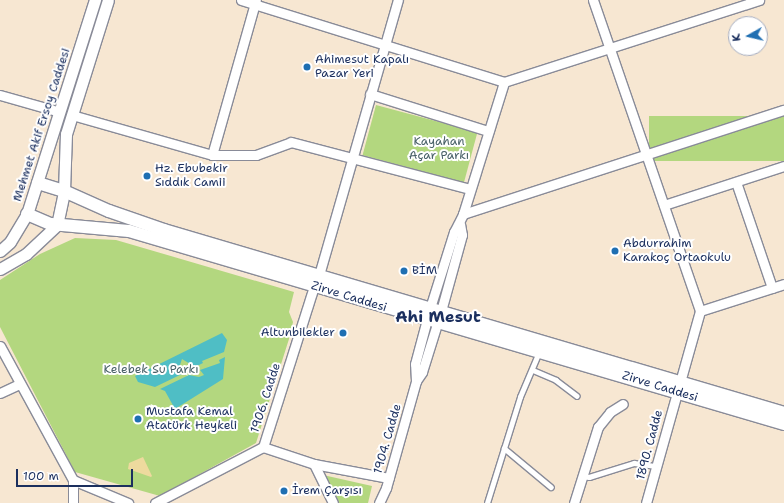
<!DOCTYPE html>
<html>
<head>
<meta charset="utf-8">
<style>
  body { margin:0 }
  #map { position:relative; width:784px; height:503px; overflow:hidden; background:#f7e7d2; font-family:"Shantell Sans",sans-serif }
  div>[style] { position:absolute }
  [style*='--x'] { left:calc(var(--x)*1px); top:calc(var(--y)*1px); width:calc(var(--w)*1px); rotate:calc(var(--a)*1deg) }
  .green>* { inset:0; background:#b3d77f; transform-origin:0 0 }
  .sand>* { inset:0; background:#eeda9e }
  .water>* { inset:0; background:#4fbec5 }
  .roads { filter:drop-shadow(1px 0 #898b98) drop-shadow(-1px 0 #898b98) drop-shadow(0 1px #898b98) drop-shadow(0 -1px #898b98) }
  .service>* { height:4.5px; margin:-2.25px; padding:0 2.25px; transform-origin:2.25px; border-radius:2.25px; background:#fff }
  .minor>* { height:9px; margin:-4.5px; padding:0 4.5px; transform-origin:4.5px; border-radius:4.5px; background:#fff }
  .tertiary>* { height:11px; margin:-5.5px; padding:0 5.5px; transform-origin:5.5px; border-radius:5.5px; background:#fff }
  .secondary>* { height:12px; margin:-6px; padding:0 6px; transform-origin:6px; border-radius:6px; background:#fff }
  .dots>* { width:11px; height:11px; translate:-50% -50%; box-sizing:border-box; border:2px solid #fff; border-radius:50% }
  span { translate:-50% -50%; white-space:nowrap; text-align:center; line-height:1.15; -webkit-text-stroke:4px #fff; paint-order:stroke }
  .poi-label { font-size:12px; color:#1b2f5e }
  .left { translate:0 -50%; text-align:left }
  .right { translate:-100% -50%; text-align:right }
  .street-label { font-size:12px; color:#1b2f5e }
  .park-label { font-size:12px; color:#496168 }
  .district-label { font-size:16px; color:#1b2f5e; font-weight:700 }
  .north { position:absolute; left:728px; top:16px; width:40px; height:40px; box-sizing:border-box; background:#fff; border:1px solid #a4acbf; border-radius:50%; rotate:262deg; font-size:11px; font-weight:700; line-height:16px; text-align:center; color:#1b2f5e }
  .north::after { content:''; display:block; margin:auto; width:14px; height:18px; background:#1f6fb2; clip-path:polygon(50% 0,100% 100%,50% 72%,0 100%) }
  .scale { position:absolute; left:16px; top:469px; width:117px; height:18px; box-sizing:border-box; border:2px solid #1b2f5e; border-top:0; padding-left:5px; font-size:12px; line-height:14px; white-space:nowrap; color:#1b2f5e; -webkit-text-stroke:3px #fff; paint-order:stroke }
</style>
</head>
<body>
<div id="map">
  <div class="green">
    <div style="left:376px;top:105px;width:105px;height:52px;rotate:15deg"></div>
    <div style="left:784px;top:116px;width:45px;height:135px;rotate:90deg"></div>
    <div style="clip-path:polygon(75px 238px,116px 240px,294px 292px,289px 312px,293px 322px,289px 339px,256px 443px,160px 496px,75px 472px,0 327px,0 280px,40px 254px)"></div>
    <div style="clip-path:polygon(323px 475px,372px 486px,368px 503px,337px 503px)"></div>
  </div>
  <div class="sand">
    <div style="clip-path:polygon(143px 457px,152px 476px,151px 477px,128px 469px,129px 463px)"></div>
  </div>
  <div class="water">
    <div style="clip-path:polygon(222px 333px,227px 340px,224px 352px,202px 361px,203px 363px,195px 367px,182px 359px,178px 371px,182px 374px,155px 387px,138px 382px,135px 376px)"></div>
    <div style="clip-path:polygon(225px 357px,223px 379px,175px 409px,165px 391px,160px 389px,189px 375px,199px 377px,204px 375px,200px 370px,220px 363px,219px 360px)"></div>
  </div>
  <div class="roads">
    <div class="service">
      <div style="--x:533;--y:370;--w:25;--a:23"></div>
      <div style="--x:556;--y:380;--w:26;--a:37"></div>
      <div style="--x:504;--y:448;--w:61;--a:39.7"></div>
      <div style="--x:582;--y:476;--w:7;--a:8"></div>
      <div style="--x:589;--y:477;--w:47;--a:-17.3"></div>
      <div style="--x:634;--y:463;--w:22;--a:8"></div>
      <div style="--x:487;--y:503;--w:111;--a:-72.7"></div>
      <div style="--x:520;--y:397;--w:49;--a:-67.1"></div>
    </div>
    <div class="minor">
      <div style="--x:241;--y:0;--w:275;--a:17.3"></div>
      <div style="--x:504;--y:82;--w:268;--a:-17.8"></div>
      <div style="--x:593;--y:0;--w:329;--a:71"></div>
      <div style="--x:700;--y:311;--w:199;--a:105.7"></div>
      <div style="--x:370;--y:94;--w:124;--a:17.4"></div>
      <div style="--x:0;--y:95;--w:62;--a:15.8"></div>
      <div style="--x:72;--y:115;--w:146;--a:15.9"></div>
      <div style="--x:212;--y:155;--w:161;--a:-74.2"></div>
      <div style="--x:212;--y:155;--w:44;--a:0"></div>
      <div style="--x:256;--y:155;--w:37;--a:-20"></div>
      <div style="--x:291;--y:142;--w:185;--a:14.7"></div>
      <div style="--x:736;--y:182;--w:112;--a:71.2"></div>
      <div style="--x:664;--y:205;--w:126;--a:-18"></div>
      <div style="--x:463;--y:214;--w:337;--a:-18"></div>
      <div style="--x:319;--y:275;--w:286;--a:-74"></div>
      <div style="--x:700;--y:311;--w:88;--a:-17.8"></div>
      <div style="--x:0;--y:346;--w:153;--a:61.4"></div>
      <div style="--x:73;--y:480;--w:23;--a:90"></div>
      <div style="--x:416;--y:381;--w:17;--a:-93"></div>
      <div style="--x:415;--y:364;--w:58;--a:-75"></div>
      <div style="--x:430;--y:308;--w:80;--a:-72.5"></div>
      <div style="--x:454;--y:232;--w:20;--a:-63"></div>
      <div style="--x:463;--y:214;--w:138;--a:-72.7"></div>
      <div style="--x:0;--y:393;--w:21;--a:-25"></div>
      <div style="--x:263;--y:447;--w:54;--a:18.4"></div>
      <div style="--x:314;--y:464;--w:43;--a:64"></div>
      <div style="--x:314;--y:464;--w:76;--a:10.6"></div>
      <div style="--x:73;--y:480;--w:60;--a:22.7"></div>
      <div style="--x:155;--y:503;--w:122;--a:-27.4"></div>
      <div style="--x:263;--y:447;--w:169;--a:-72.4"></div>
      <div style="--x:379;--y:503;--w:17;--a:-65"></div>
      <div style="--x:386;--y:488;--w:111;--a:-74.3"></div>
      <div style="--x:416;--y:381;--w:11;--a:-56"></div>
      <div style="--x:422;--y:372;--w:64;--a:-72.7"></div>
      <div style="--x:441;--y:311;--w:79;--a:-74.6"></div>
      <div style="--x:462;--y:235;--w:11;--a:-100"></div>
      <div style="--x:574;--y:503;--w:80;--a:-72.5"></div>
      <div style="--x:598;--y:427;--w:19;--a:-51"></div>
      <div style="--x:610;--y:412;--w:15;--a:-32"></div>
    </div>
    <div class="tertiary">
      <div style="--x:0;--y:251;--w:13;--a:-42"></div>
      <div style="--x:10;--y:242;--w:33;--a:-59"></div>
      <div style="--x:27;--y:214;--w:225;--a:-72.4"></div>
      <div style="--x:0;--y:269;--w:30;--a:-30"></div>
      <div style="--x:26;--y:254;--w:42;--a:-43.1"></div>
      <div style="--x:57;--y:225;--w:35;--a:-78"></div>
      <div style="--x:64;--y:191;--w:57;--a:-88"></div>
      <div style="--x:66;--y:134;--w:140;--a:-72.6"></div>
    </div>
    <div class="secondary">
      <div style="--x:38;--y:183;--w:27;--a:17"></div>
      <div style="--x:64;--y:191;--w:49;--a:24"></div>
      <div style="--x:109;--y:211;--w:58;--a:19.1"></div>
      <div style="--x:164;--y:230;--w:646;--a:16.44"></div>
      <div style="--x:27;--y:214;--w:26;--a:23"></div>
      <div style="--x:51;--y:224;--w:78;--a:5.1"></div>
      <div style="--x:129;--y:231;--w:683;--a:16.42"></div>
    </div>
  </div>
  <div class="dots">
    <div style="left:307px;top:67px;background:#1f6fb2"></div>
    <div style="left:147px;top:176px;background:#1f6fb2"></div>
    <div style="left:615px;top:251px;background:#1f6fb2"></div>
    <div style="left:404px;top:271px;background:#1f6fb2"></div>
    <div style="left:343px;top:333px;background:#1f6fb2"></div>
    <div style="left:138px;top:419px;background:#1f6fb2"></div>
    <div style="left:284px;top:491px;background:#1f6fb2"></div>
  </div>
  <div class="poi-label">
    <span class="left" style="left:315px;top:67px">Ahimesut Kapalı<br>Pazar Yeri</span>
    <span class="left" style="left:155px;top:176px">Hz. Ebubekir<br>Sıddık Camii</span>
    <span class="left" style="left:623px;top:251px">Abdurrahim<br>Karakoç Ortaokulu</span>
    <span class="left" style="left:412px;top:271px">BİM</span>
    <span class="right" style="left:335px;top:333px">Altunbilekler</span>
    <span class="left" style="left:146px;top:419px">Mustafa Kemal<br>Atatürk Heykeli</span>
    <span class="left" style="left:292px;top:491px">İrem Çarşısı</span>
  </div>
  <div class="street-label">
    <span style="left:42px;top:125px;rotate:-72deg">Mehmet Akif Ersoy Caddesi</span>
    <span style="left:349px;top:297px;rotate:17deg">Zirve Caddesi</span>
    <span style="left:660px;top:387px;rotate:17deg">Zirve Caddesi</span>
    <span style="left:266px;top:398px;rotate:-72deg">1906. Cadde</span>
    <span style="left:388px;top:439px;rotate:-74deg">1904. Cadde</span>
    <span style="left:650px;top:445px;rotate:-75deg">1890. Cadde</span>
  </div>
  <div class="park-label">
    <span style="left:439px;top:149px">Kayahan<br>Açar Parkı</span>
    <span style="left:151px;top:370px">Kelebek Su Parkı</span>
  </div>
  <div class="district-label">
    <span style="left:438px;top:317px">Ahi Mesut</span>
  </div>
  <div class="north">K</div>
  <div class="scale">100 m</div>
</div>
</body>
</html>
